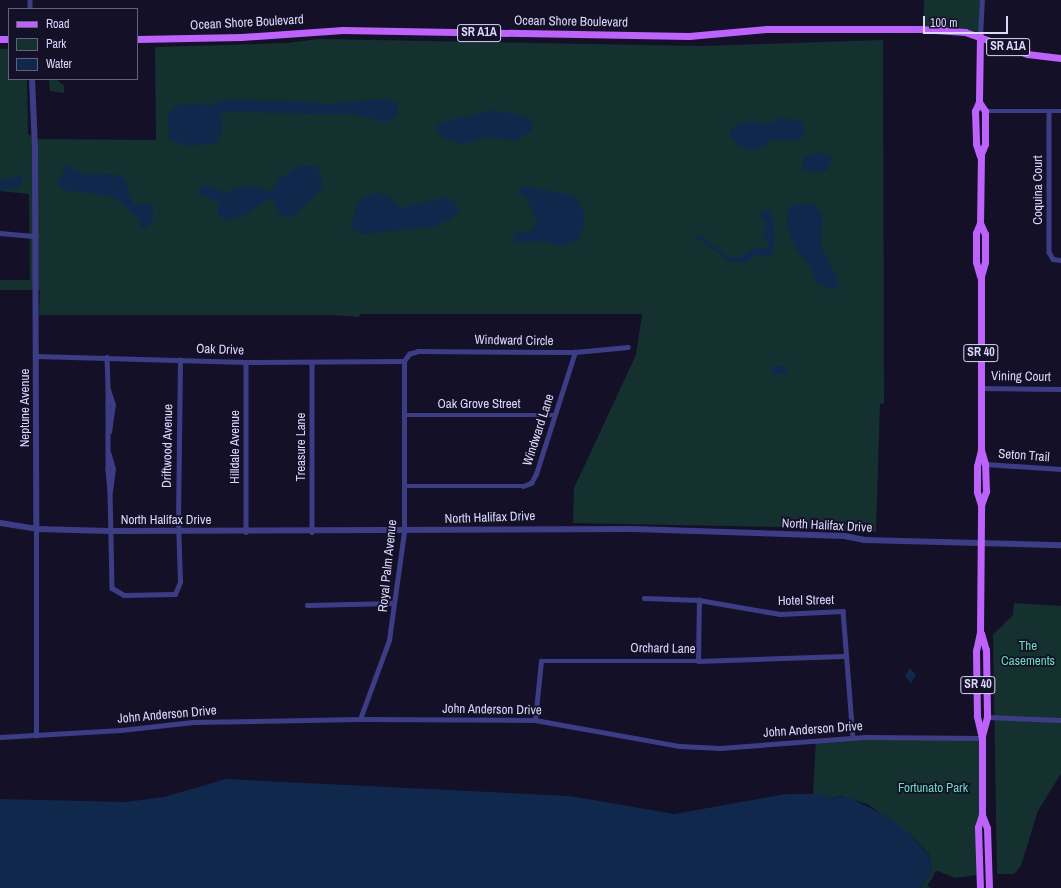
<!DOCTYPE html>
<html>
<head>
<meta charset="utf-8">
<style>
  body { margin:0 }
  #map { position:relative; width:1061px; height:888px; overflow:hidden; background:#141027; font-family:"Archivo Narrow",sans-serif }
  div>[style] { position:absolute }
  [style*='--x'] { left:calc(var(--x)*1px); top:calc(var(--y)*1px); width:calc(var(--w)*1px); rotate:calc(var(--a)*1deg) }
  .green>* { inset:0; background:#14312f }
  .water>* { inset:0; background:#10284c; transform-origin:0 0 }
  .pier>* { inset:0; background:#141027 }
  .minor>* { height:4.5px; margin:-2.25px; padding:0 2.25px; transform-origin:2.25px; border-radius:2.25px; background:#3d3d85 }
  .tertiary>* { height:6px; margin:-3px; padding:0 3px; transform-origin:3px; border-radius:3px; background:#3d3d85 }
  .primary>* { height:7px; margin:-3.5px; padding:0 3.5px; transform-origin:3.5px; border-radius:3.5px; background:#bd62fb }
  span { translate:-50% -50%; white-space:nowrap; text-align:center; line-height:1.15; -webkit-text-stroke:3.5px #141027; paint-order:stroke }
  .shield-label span { padding:1px 3px; background:#141027; border:1px solid; border-radius:3px; -webkit-text-stroke-width:0 }
  .shield-label { font-size:12px; color:#dbd8fe; font-weight:700 }
  .street-label { font-size:13px; color:#dbd8fe }
  .park-label { font-size:13px; color:#65ddbc }
  .legend { position:absolute; left:8px; top:8px; width:130px; height:72px; box-sizing:border-box; background:#141027; border:1px solid #64607d; margin:0; padding:5px 7px; list-style:none; font-size:12px; color:#dbd8fe }
  .legend li { display:flex; align-items:center; gap:8px; height:20px }
  .legend b { width:20px; border:1px solid #64607d }
  .scale { position:absolute; left:923px; top:16px; width:85px; height:18px; box-sizing:border-box; border:2px solid #dbd8fe; border-top:0; padding-left:5px; font-size:12px; line-height:14px; white-space:nowrap; color:#dbd8fe; -webkit-text-stroke:3px #141027; paint-order:stroke }
</style>
</head>
<body>
<div id="map">
  <div class="green">
    <div style="clip-path:polygon(924px 0,982px 0,980px 36px,923px 29px)"></div>
    <div style="clip-path:polygon(318px 39px,700px 46px,883px 40px,884px 403px,880px 404px,876px 532px,781px 527px,573px 523px,574px 488px,636px 355px,642px 314px,360px 314px,359px 317px,331px 315px,39px 315px,40px 290px,0 290px,0 280px,30px 280px,29px 194px,0 191px,0 49px,9px 49px,9px 79px,27px 79px,28px 134px,36px 139px,156px 140px,155px 47px,287px 43px)"></div>
    <div style="clip-path:polygon(49px 79px,56px 79px,64px 86px,64px 93px,50px 91px)"></div>
    <div style="clip-path:polygon(1014px 603px,1061px 606px,1061px 774px,1038px 811px,1021px 866px,1014px 874px,997px 874px,993px 635px,1013px 615px)"></div>
    <div style="clip-path:polygon(982px 738px,980px 877px,955px 878px,937px 871px,927px 886px,931px 888px,919px 888px,932px 872px,929px 855px,911px 835px,867px 804px,841px 796px,832px 798px,813px 795px,816px 740px)"></div>
  </div>
  <div class="water">
    <div style="clip-path:polygon(386px 98px,396px 102px,398px 109px,396px 117px,385px 122px,355px 115px,233px 112px,221px 114px,221px 135px,217px 143px,187px 146px,169px 139px,168px 115px,175px 107px,184px 104px,208px 105px,231px 100px,300px 101px,330px 104px)"></div>
    <div style="clip-path:polygon(495px 110px,526px 117px,532px 122px,532px 131px,515px 141px,491px 137px,460px 144px,443px 137px,437px 130px,437px 124px,446px 121px)"></div>
    <div style="clip-path:polygon(781px 118px,800px 121px,804px 125px,804px 137px,795px 141px,774px 140px,756px 150px,740px 147px,729px 135px,731px 129px,741px 122px,753px 121px,764px 125px)"></div>
    <div style="clip-path:polygon(820px 152px,831px 157px,832px 161px,828px 169px,823px 172px,806px 171px,802px 167px,805px 157px)"></div>
    <div style="clip-path:polygon(67px 165px,86px 175px,110px 174px,121px 176px,126px 181px,133px 204px,147px 203px,153px 208px,153px 221px,146px 228px,141px 228px,139px 220px,122px 203px,110px 196px,61px 190px,58px 182px)"></div>
    <div style="clip-path:polygon(305px 166px,317px 166px,323px 183px,321px 189px,293px 217px,284px 216px,278px 212px,273px 200px,268px 199px,242px 217px,226px 221px,218px 215px,219px 202px,198px 194px,198px 190px,206px 185px,226px 193px,243px 185px,271px 191px,280px 178px,297px 167px)"></div>
    <div style="clip-path:polygon(22px 173px,23px 181px,19px 188px,0 191px,0 179px,14px 178px)"></div>
    <div style="clip-path:polygon(523px 186px,572px 195px,579px 202px,584px 215px,584px 226px,578px 241px,564px 246px,540px 241px,513px 244px,514px 234px,532px 230px,537px 221px,526px 197px,519px 193px)"></div>
    <div style="clip-path:polygon(377px 192px,390px 197px,401px 208px,445px 197px,452px 200px,459px 208px,457px 213px,448px 221px,433px 227px,364px 234px,355px 232px,351px 226px,358px 201px)"></div>
    <div style="clip-path:polygon(814px 204px,823px 216px,821px 240px,823px 251px,839px 282px,838px 286px,830px 290px,816px 281px,809px 265px,796px 250px,787px 227px,788px 207px,792px 205px)"></div>
    <div style="clip-path:polygon(771px 209px,775px 238px,771px 256px,755px 255px,747px 263px,732px 263px,696px 237px,699px 234px,727px 256px,740px 258px,754px 247px,767px 249px,769px 239px,761px 239px,765px 230px,765px 219px,759px 217px,763px 210px)"></div>
    <div style="left:772px;top:366px;width:15px;height:8px"></div>
    <div style="clip-path:polygon(910px 668px,916px 675px,911px 683px,905px 676px)"></div>
    <div style="clip-path:polygon(226px 779px,570px 796px,674px 814px,786px 794px,820px 794px,832px 798px,846px 796px,888px 817px,911px 835px,929px 856px,932px 872px,919px 888px,0 888px,0 799px,126px 802px,164px 797px)"></div>
  </div>
  <div class="pier">
    <div style="clip-path:polygon(1061px 774px,1061px 888px,934px 888px,934px 873px,937px 871px,955px 878px,997px 872px,997px 875px,1015px 874px,1021px 866px,1038px 811px)"></div>
  </div>
  <div class="minor">
    <div style="--x:30;--y:0;--w:9;--a:90"></div>
    <div style="--x:980;--y:36;--w:36;--a:-87"></div>
    <div style="--x:985;--y:111;--w:76;--a:0"></div>
    <div style="--x:1049;--y:111;--w:141;--a:90"></div>
    <div style="--x:1049;--y:252;--w:8;--a:60"></div>
    <div style="--x:1053;--y:259;--w:8;--a:7"></div>
    <div style="--x:0;--y:233;--w:36;--a:5"></div>
    <div style="--x:36;--y:356;--w:210;--a:1.6"></div>
    <div style="--x:246;--y:362;--w:158;--a:-0.4"></div>
    <div style="--x:107;--y:357;--w:33;--a:88"></div>
    <div style="--x:404;--y:361;--w:9;--a:-54"></div>
    <div style="--x:409;--y:354;--w:9;--a:-18"></div>
    <div style="--x:418;--y:351;--w:157;--a:0.4"></div>
    <div style="--x:575;--y:352;--w:53;--a:-5.4"></div>
    <div style="--x:246;--y:362;--w:170;--a:90"></div>
    <div style="--x:312;--y:362;--w:170;--a:90"></div>
    <div style="--x:981;--y:388;--w:80;--a:0.7"></div>
    <div style="--x:404;--y:415;--w:151;--a:0"></div>
    <div style="--x:109;--y:432;--w:27;--a:-82"></div>
    <div style="--x:113;--y:405;--w:16;--a:-108"></div>
    <div style="--x:108;--y:390;--w:79;--a:90"></div>
    <div style="--x:108;--y:469;--w:23;--a:85"></div>
    <div style="--x:110;--y:492;--w:23;--a:-83"></div>
    <div style="--x:113;--y:469;--w:15;--a:-106"></div>
    <div style="--x:985;--y:464;--w:76;--a:3.8"></div>
    <div style="--x:404;--y:486;--w:119;--a:0"></div>
    <div style="--x:523;--y:486;--w:9;--a:-21"></div>
    <div style="--x:531;--y:483;--w:10;--a:-61"></div>
    <div style="--x:536;--y:474;--w:128;--a:-72.3"></div>
    <div style="--x:110;--y:492;--w:96;--a:88.8"></div>
    <div style="--x:112;--y:588;--w:14;--a:30"></div>
    <div style="--x:124;--y:595;--w:51;--a:-1.1"></div>
    <div style="--x:175;--y:594;--w:13;--a:-67"></div>
    <div style="--x:180;--y:582;--w:59;--a:-91.9"></div>
    <div style="--x:178;--y:523;--w:163;--a:-89.3"></div>
    <div style="--x:644;--y:598;--w:55;--a:2.1"></div>
    <div style="--x:699;--y:600;--w:82;--a:9.8"></div>
    <div style="--x:780;--y:614;--w:63;--a:-2.7"></div>
    <div style="--x:843;--y:611;--w:126;--a:85.5"></div>
    <div style="--x:307;--y:605;--w:87;--a:-1.3"></div>
    <div style="--x:698;--y:661;--w:61;--a:-89.1"></div>
    <div style="--x:987;--y:717;--w:74;--a:2.3"></div>
    <div style="--x:360;--y:719;--w:84;--a:-69.8"></div>
    <div style="--x:389;--y:640;--w:109;--a:-82.1"></div>
    <div style="--x:404;--y:532;--w:171;--a:-90"></div>
    <div style="--x:535;--y:720;--w:59;--a:-84.2"></div>
    <div style="--x:541;--y:661;--w:157;--a:0"></div>
    <div style="--x:698;--y:661;--w:146;--a:-2"></div>
    <div style="--x:36;--y:736;--w:207;--a:-90"></div>
    <div style="--x:0;--y:737;--w:121;--a:-3.3"></div>
    <div style="--x:121;--y:730;--w:72;--a:-6.3"></div>
    <div style="--x:193;--y:722;--w:167;--a:-1"></div>
    <div style="--x:360;--y:719;--w:175;--a:0.3"></div>
    <div style="--x:535;--y:720;--w:147;--a:10.2"></div>
    <div style="--x:680;--y:746;--w:40;--a:2.9"></div>
    <div style="--x:720;--y:748;--w:148;--a:-4.3"></div>
    <div style="--x:868;--y:737;--w:114;--a:0.5"></div>
  </div>
  <div class="tertiary">
    <div style="--x:32;--y:79;--w:69;--a:87.5"></div>
    <div style="--x:35;--y:148;--w:381;--a:89.8"></div>
    <div style="--x:0;--y:523;--w:36;--a:9"></div>
    <div style="--x:36;--y:529;--w:74;--a:1.5"></div>
    <div style="--x:110;--y:531;--w:523;--a:-0.22"></div>
    <div style="--x:633;--y:529;--w:211;--a:1.9"></div>
    <div style="--x:844;--y:536;--w:20;--a:11"></div>
    <div style="--x:864;--y:540;--w:197;--a:1.5"></div>
  </div>
  <div class="primary">
    <div style="--x:980;--y:36;--w:66;--a:90.9"></div>
    <div style="--x:979;--y:102;--w:10;--a:114"></div>
    <div style="--x:975;--y:111;--w:33;--a:88"></div>
    <div style="--x:976;--y:144;--w:13;--a:72"></div>
    <div style="--x:0;--y:39;--w:9;--a:0"></div>
    <div style="--x:137;--y:39;--w:104;--a:-1.1"></div>
    <div style="--x:241;--y:37;--w:102;--a:-3.9"></div>
    <div style="--x:343;--y:30;--w:346;--a:1"></div>
    <div style="--x:689;--y:36;--w:77;--a:-5.2"></div>
    <div style="--x:766;--y:29;--w:154;--a:0"></div>
    <div style="--x:920;--y:29;--w:45;--a:3.8"></div>
    <div style="--x:965;--y:32;--w:66;--a:19.5"></div>
    <div style="--x:1027;--y:54;--w:34;--a:7"></div>
    <div style="--x:979;--y:102;--w:11;--a:56"></div>
    <div style="--x:985;--y:111;--w:33;--a:90"></div>
    <div style="--x:985;--y:144;--w:11;--a:112"></div>
    <div style="--x:981;--y:154;--w:69;--a:90.8"></div>
    <div style="--x:980;--y:223;--w:11;--a:112"></div>
    <div style="--x:976;--y:233;--w:29;--a:90"></div>
    <div style="--x:976;--y:262;--w:15;--a:74"></div>
    <div style="--x:980;--y:223;--w:12;--a:66"></div>
    <div style="--x:985;--y:234;--w:28;--a:90"></div>
    <div style="--x:985;--y:262;--w:15;--a:106"></div>
    <div style="--x:981;--y:276;--w:174;--a:90"></div>
    <div style="--x:981;--y:450;--w:16;--a:104"></div>
    <div style="--x:977;--y:466;--w:26;--a:90"></div>
    <div style="--x:977;--y:492;--w:14;--a:73"></div>
    <div style="--x:981;--y:633;--w:18;--a:74"></div>
    <div style="--x:986;--y:650;--w:67;--a:89.1"></div>
    <div style="--x:987;--y:717;--w:20;--a:105"></div>
    <div style="--x:982;--y:815;--w:14;--a:69"></div>
    <div style="--x:987;--y:828;--w:60;--a:88.1"></div>
    <div style="--x:980;--y:888;--w:61;--a:-91.9"></div>
    <div style="--x:978;--y:827;--w:13;--a:-72"></div>
    <div style="--x:982;--y:815;--w:77;--a:-90"></div>
    <div style="--x:982;--y:738;--w:23;--a:-103"></div>
    <div style="--x:977;--y:716;--w:65;--a:-90.9"></div>
    <div style="--x:976;--y:651;--w:19;--a:-78"></div>
    <div style="--x:980;--y:632;--w:127;--a:-89.5"></div>
    <div style="--x:981;--y:505;--w:15;--a:-70"></div>
    <div style="--x:986;--y:491;--w:27;--a:-92"></div>
    <div style="--x:985;--y:464;--w:15;--a:-106"></div>
  </div>
  <div class="shield-label">
    <span style="left:479px;top:33px">SR A1A</span>
    <span style="left:1008px;top:47px">SR A1A</span>
    <span style="left:981px;top:353px">SR 40</span>
    <span style="left:978px;top:685px">SR 40</span>
  </div>
  <div class="street-label">
    <span style="left:571px;top:22px;rotate:1deg">Ocean Shore Boulevard</span>
    <span style="left:247px;top:23px;rotate:-3deg">Ocean Shore Boulevard</span>
    <span style="left:1038px;top:190px;rotate:-90deg">Coquina Court</span>
    <span style="left:514px;top:341px;rotate:1deg">Windward Circle</span>
    <span style="left:220px;top:350px;rotate:2deg">Oak Drive</span>
    <span style="left:1021px;top:377px;rotate:1deg">Vining Court</span>
    <span style="left:479px;top:404px">Oak Grove Street</span>
    <span style="left:25px;top:408px;rotate:-90deg">Neptune Avenue</span>
    <span style="left:539px;top:430px;rotate:-72deg">Windward Lane</span>
    <span style="left:168px;top:446px;rotate:-89deg">Driftwood Avenue</span>
    <span style="left:235px;top:447px;rotate:-90deg">Hilldale Avenue</span>
    <span style="left:301px;top:447px;rotate:-90deg">Treasure Lane</span>
    <span style="left:1024px;top:456px;rotate:4deg">Seton Trail</span>
    <span style="left:490px;top:518px;rotate:-2deg">North Halifax Drive</span>
    <span style="left:166px;top:520px">North Halifax Drive</span>
    <span style="left:827px;top:526px;rotate:3deg">North Halifax Drive</span>
    <span style="left:388px;top:566px;rotate:-84deg">Royal Palm Avenue</span>
    <span style="left:806px;top:601px;rotate:-1deg">Hotel Street</span>
    <span style="left:663px;top:649px;rotate:1deg">Orchard Lane</span>
    <span style="left:492px;top:710px;rotate:1deg">John Anderson Drive</span>
    <span style="left:167px;top:715px;rotate:-5deg">John Anderson Drive</span>
    <span style="left:813px;top:730px;rotate:-4deg">John Anderson Drive</span>
  </div>
  <div class="park-label">
    <span style="left:1028px;top:654px">The<br>Casements</span>
    <span style="left:933px;top:788px">Fortunato Park</span>
  </div>
  <ul class="legend">
  <li><b style="height:5px;background:#bd62fb"></b>Road</li>
  <li><b style="height:11px;background:#14312f"></b>Park</li>
  <li><b style="height:11px;background:#10284c"></b>Water</li>
  </ul>
  <div class="scale">100 m</div>
</div>
</body>
</html>
